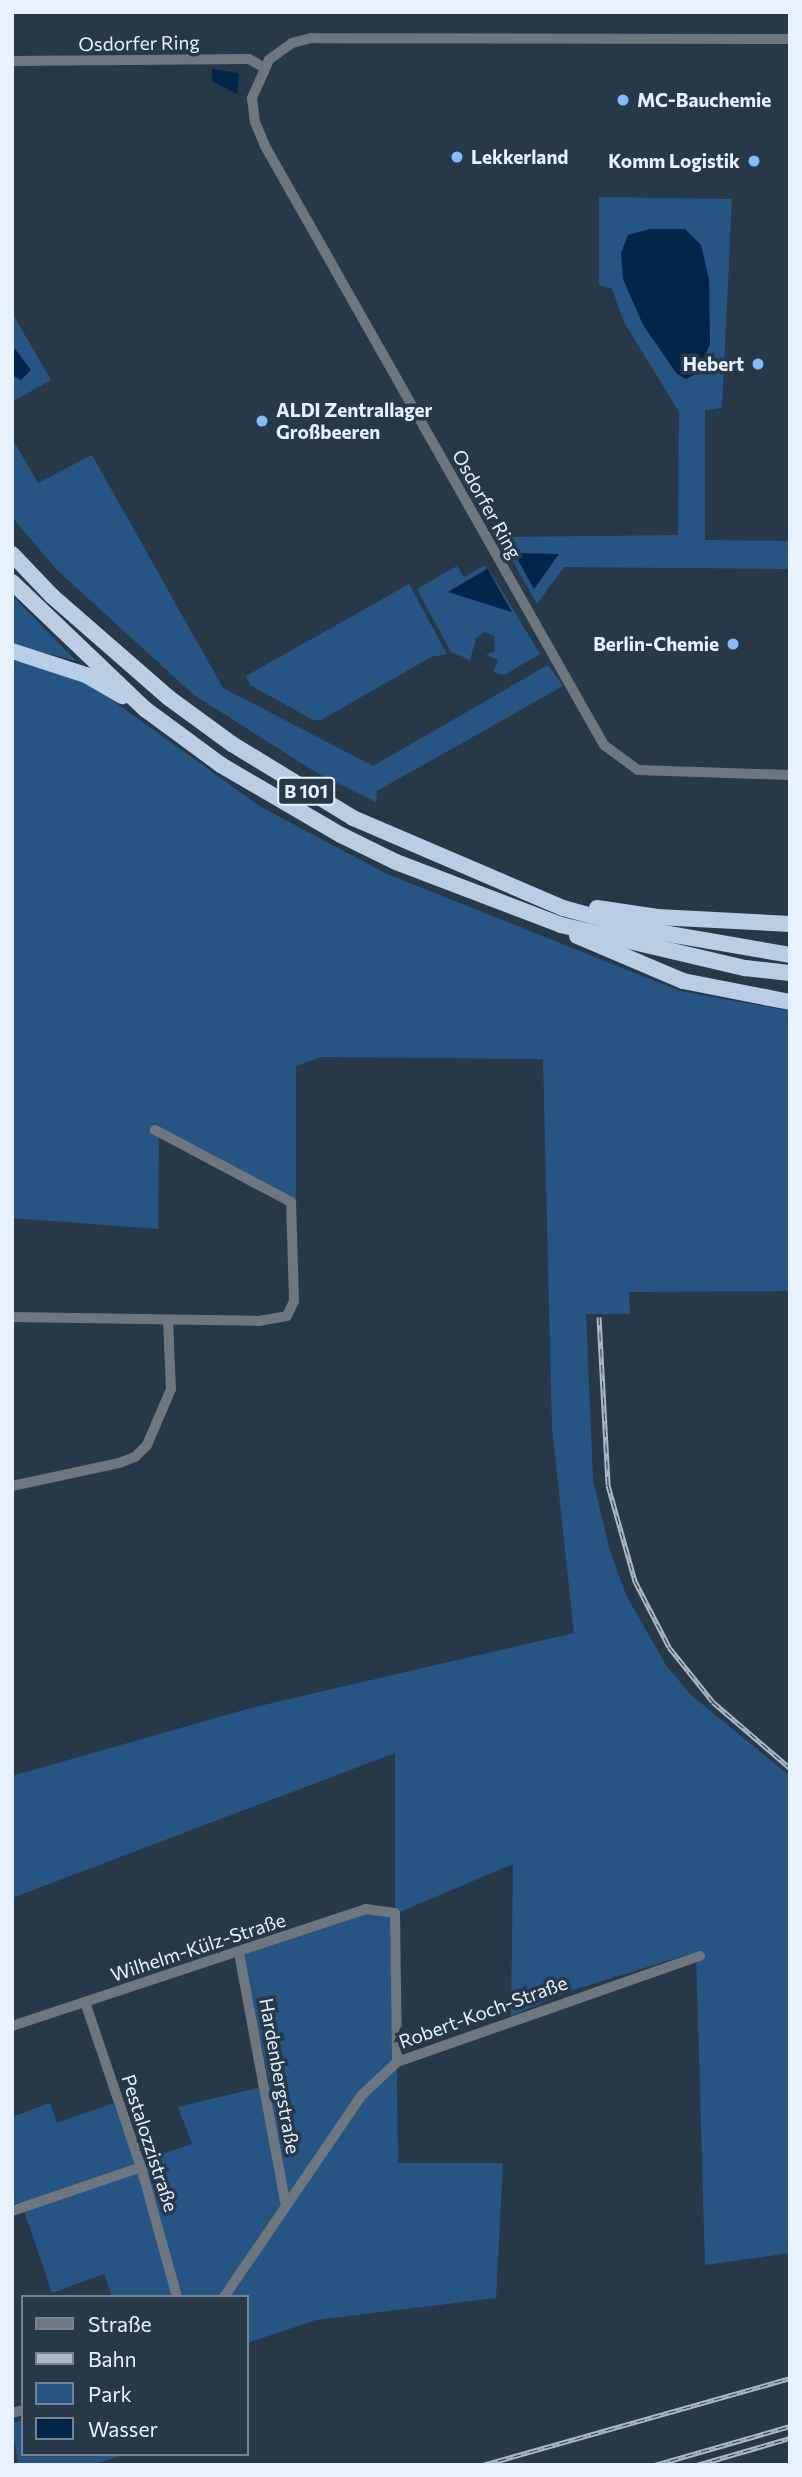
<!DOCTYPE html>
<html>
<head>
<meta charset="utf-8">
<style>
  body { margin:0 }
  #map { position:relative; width:802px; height:2477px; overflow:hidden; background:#273849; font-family:Commissioner,sans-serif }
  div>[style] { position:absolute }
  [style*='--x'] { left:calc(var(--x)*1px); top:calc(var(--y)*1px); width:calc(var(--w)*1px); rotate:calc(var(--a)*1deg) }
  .green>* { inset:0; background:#265584 }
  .water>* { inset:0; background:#002548 }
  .minor>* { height:10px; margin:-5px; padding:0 5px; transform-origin:5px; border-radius:5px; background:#6e767f }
  .highway>* { height:16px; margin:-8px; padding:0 8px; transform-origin:8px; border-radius:8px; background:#b9cee4 }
  .rail>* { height:5px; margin-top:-2.5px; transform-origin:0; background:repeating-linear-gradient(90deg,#273849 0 8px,#acb8c6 0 16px); box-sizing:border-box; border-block:2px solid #acb8c6 }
  .dots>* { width:19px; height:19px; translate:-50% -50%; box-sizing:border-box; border:4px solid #273849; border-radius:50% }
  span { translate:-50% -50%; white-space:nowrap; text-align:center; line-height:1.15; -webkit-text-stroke:7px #273849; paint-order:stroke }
  .shield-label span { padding:2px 5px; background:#273849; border:2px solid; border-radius:5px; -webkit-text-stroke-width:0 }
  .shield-label { font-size:18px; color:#e8f2fe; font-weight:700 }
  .street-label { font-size:19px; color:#e8f2fe }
  .poi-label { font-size:19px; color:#e8f2fe; font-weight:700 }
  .left { translate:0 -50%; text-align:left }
  .right { translate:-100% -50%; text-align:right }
  .frame { position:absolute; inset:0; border:14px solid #e8f2fe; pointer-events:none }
  .legend { position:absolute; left:21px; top:2295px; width:228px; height:161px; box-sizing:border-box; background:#273849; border:2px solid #748291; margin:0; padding:9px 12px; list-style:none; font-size:21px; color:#e8f2fe }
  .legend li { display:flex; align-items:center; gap:14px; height:35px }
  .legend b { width:35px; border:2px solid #748291 }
</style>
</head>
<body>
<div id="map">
  <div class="green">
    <div style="clip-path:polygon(599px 197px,732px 199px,722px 408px,705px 410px,705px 540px,790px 541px,790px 569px,564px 567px,537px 604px,499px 537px,678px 535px,679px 412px,624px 322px,612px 289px,599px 285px)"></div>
    <div style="clip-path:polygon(12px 313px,51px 380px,12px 402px)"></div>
    <div style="clip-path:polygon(12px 438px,38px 483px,92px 455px,223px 688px,373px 766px,548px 665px,563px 686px,377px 791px,376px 802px,317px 773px,194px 695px,56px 569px,12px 517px)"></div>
    <div style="clip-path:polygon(486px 564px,540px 654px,504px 675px,493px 672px,498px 660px,486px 655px,495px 651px,494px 636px,485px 632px,476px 638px,470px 660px,451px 652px,417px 589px,457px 566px,464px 577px,485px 565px,486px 570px,449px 591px,511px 612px)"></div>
    <div style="clip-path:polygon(409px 584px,447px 654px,431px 657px,321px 720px,313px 720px,250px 685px,246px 676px)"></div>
    <div style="clip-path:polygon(12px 595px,76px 661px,12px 644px)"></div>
    <div style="clip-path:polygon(12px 660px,65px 673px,98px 690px,261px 807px,387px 874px,680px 991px,790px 1011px,790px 1291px,629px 1292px,630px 1314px,586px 1314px,593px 1480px,610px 1551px,627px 1597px,666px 1665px,691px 1695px,790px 1776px,790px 2253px,705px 2265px,696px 1952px,570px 1991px,511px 2016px,513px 1864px,395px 1914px,398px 2163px,503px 2163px,496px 2298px,316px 2320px,247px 2343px,247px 2297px,112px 2297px,104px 2274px,52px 2293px,21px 2202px,12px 2205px,12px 2117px,50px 2103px,57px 2123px,113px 2103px,135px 2163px,192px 2144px,178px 2107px,270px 2085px,242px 1955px,367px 1913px,395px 1913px,395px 1753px,12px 1898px,12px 1776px,247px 1709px,574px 1633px,552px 1428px,543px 1059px,321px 1057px,296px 1066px,296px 1201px,159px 1127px,158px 1229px,12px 1218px)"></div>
    <div style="clip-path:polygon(23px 2420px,23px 2454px,127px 2454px,92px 2465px,18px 2465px,12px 2423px)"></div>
  </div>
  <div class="water">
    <div style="clip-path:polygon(212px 69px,239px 73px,237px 94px,212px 81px)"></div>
    <div style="clip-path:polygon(650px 229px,685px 229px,701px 245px,709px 279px,710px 344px,698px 373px,686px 379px,677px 374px,643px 325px,623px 279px,621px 253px,628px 235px)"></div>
    <div style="clip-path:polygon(12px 345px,31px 370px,21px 380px,12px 375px)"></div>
    <div style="clip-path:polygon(514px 553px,559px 554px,534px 589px)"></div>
    <div style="clip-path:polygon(487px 569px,512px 612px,448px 592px)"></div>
  </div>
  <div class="minor">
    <div style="--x:790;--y:39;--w:479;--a:-179.9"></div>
    <div style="--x:311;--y:38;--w:20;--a:165"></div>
    <div style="--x:292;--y:43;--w:29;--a:144"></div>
    <div style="--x:269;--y:60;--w:42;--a:114.1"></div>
    <div style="--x:252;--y:98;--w:24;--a:83"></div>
    <div style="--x:255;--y:122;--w:26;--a:67"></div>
    <div style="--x:265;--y:146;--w:688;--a:60.49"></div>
    <div style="--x:604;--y:745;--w:42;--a:36.3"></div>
    <div style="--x:638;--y:770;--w:152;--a:1.9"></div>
    <div style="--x:12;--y:61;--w:237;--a:-0.5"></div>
    <div style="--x:249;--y:59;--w:16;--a:30"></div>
    <div style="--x:12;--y:1317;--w:247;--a:0.9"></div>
    <div style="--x:259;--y:1321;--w:28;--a:-10"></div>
    <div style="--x:287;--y:1316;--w:17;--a:-65"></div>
    <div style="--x:294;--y:1301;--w:99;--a:-91.7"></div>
    <div style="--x:291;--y:1202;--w:154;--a:-152.1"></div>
    <div style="--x:12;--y:1486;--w:109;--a:-12.1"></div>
    <div style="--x:119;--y:1463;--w:17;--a:-21"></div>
    <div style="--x:135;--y:1457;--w:17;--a:-45"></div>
    <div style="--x:147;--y:1445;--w:61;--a:-66.8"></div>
    <div style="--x:171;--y:1389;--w:69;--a:-92.5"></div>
    <div style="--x:239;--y:1953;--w:257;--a:79.5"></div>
    <div style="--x:85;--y:2002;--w:174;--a:71.3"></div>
    <div style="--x:141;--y:2167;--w:135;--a:74.5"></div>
    <div style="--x:12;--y:2026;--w:373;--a:-18.3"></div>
    <div style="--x:366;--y:1909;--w:29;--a:8"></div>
    <div style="--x:395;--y:1913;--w:149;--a:89.2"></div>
    <div style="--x:12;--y:2211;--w:136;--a:-18.8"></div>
    <div style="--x:224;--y:2297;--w:245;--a:-55.7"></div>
    <div style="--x:362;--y:2095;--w:48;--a:-43.3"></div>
    <div style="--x:397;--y:2062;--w:321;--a:-19.3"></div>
    <div style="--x:12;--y:2413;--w:11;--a:-15"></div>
  </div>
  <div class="highway">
    <div style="--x:12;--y:554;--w:58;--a:46.4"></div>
    <div style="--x:52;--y:596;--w:155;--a:41.1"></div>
    <div style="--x:169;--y:698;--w:78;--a:36.1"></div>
    <div style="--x:232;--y:744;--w:142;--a:31.4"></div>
    <div style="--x:353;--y:818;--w:228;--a:23.2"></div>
    <div style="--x:563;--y:908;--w:80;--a:15.3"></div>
    <div style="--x:640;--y:929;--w:152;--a:9.8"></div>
    <div style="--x:12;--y:582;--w:184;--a:43.7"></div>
    <div style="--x:145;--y:709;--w:94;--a:36.4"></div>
    <div style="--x:221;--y:765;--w:139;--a:30.3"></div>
    <div style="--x:341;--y:835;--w:61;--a:26.1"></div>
    <div style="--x:396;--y:862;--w:177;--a:20.9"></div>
    <div style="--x:561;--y:925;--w:189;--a:13.2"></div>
    <div style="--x:745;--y:968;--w:45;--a:6.3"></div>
    <div style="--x:12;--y:651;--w:78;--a:18"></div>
    <div style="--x:86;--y:675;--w:42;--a:30.3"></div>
    <div style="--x:597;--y:908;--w:61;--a:8.5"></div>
    <div style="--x:657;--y:917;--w:133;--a:3"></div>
    <div style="--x:577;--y:936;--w:115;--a:23"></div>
    <div style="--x:683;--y:981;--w:109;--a:11.1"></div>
  </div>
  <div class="rail">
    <div style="--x:599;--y:1317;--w:168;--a:86.9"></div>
    <div style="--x:608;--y:1485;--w:100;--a:74.3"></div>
    <div style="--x:635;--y:1581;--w:74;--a:62.7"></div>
    <div style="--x:669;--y:1647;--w:70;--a:51.3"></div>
    <div style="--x:713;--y:1702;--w:101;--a:40.6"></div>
    <div style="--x:483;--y:2465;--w:319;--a:-15.8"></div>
    <div style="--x:655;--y:2465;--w:141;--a:-16.1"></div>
    <div style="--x:697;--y:2465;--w:97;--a:-16.2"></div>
  </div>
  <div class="dots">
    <div style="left:623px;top:100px;background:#82bcfa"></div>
    <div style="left:457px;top:157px;background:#82bcfa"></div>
    <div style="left:754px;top:161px;background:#82bcfa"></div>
    <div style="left:758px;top:364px;background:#82bcfa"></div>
    <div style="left:262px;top:421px;background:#82bcfa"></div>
    <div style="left:733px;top:644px;background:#82bcfa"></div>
  </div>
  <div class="shield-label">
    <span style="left:306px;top:791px">B 101</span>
  </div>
  <div class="street-label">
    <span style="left:139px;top:43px;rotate:-1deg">Osdorfer Ring</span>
    <span style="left:487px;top:504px;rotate:61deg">Osdorfer Ring</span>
    <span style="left:198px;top:1947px;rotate:-18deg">Wilhelm-Külz-Straße</span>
    <span style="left:483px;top:2012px;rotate:-20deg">Robert-Koch-Straße</span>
    <span style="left:280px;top:2076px;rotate:80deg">Hardenbergstraße</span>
    <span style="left:150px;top:2143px;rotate:72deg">Pestalozzistraße</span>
  </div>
  <div class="poi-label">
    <span class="left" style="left:637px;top:100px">MC-Bauchemie</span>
    <span class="left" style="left:471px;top:157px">Lekkerland</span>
    <span class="right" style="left:740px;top:161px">Komm Logistik</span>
    <span class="right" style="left:744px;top:364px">Hebert</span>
    <span class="left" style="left:276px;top:421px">ALDI Zentrallager<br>Großbeeren</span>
    <span class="right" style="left:719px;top:644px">Berlin-Chemie</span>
  </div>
  <div class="frame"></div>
  <ul class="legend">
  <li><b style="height:9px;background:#6e767f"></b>Straße</li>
  <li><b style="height:9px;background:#acb8c6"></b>Bahn</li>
  <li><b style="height:19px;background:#265584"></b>Park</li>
  <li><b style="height:19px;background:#002548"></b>Wasser</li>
  </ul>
</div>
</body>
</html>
